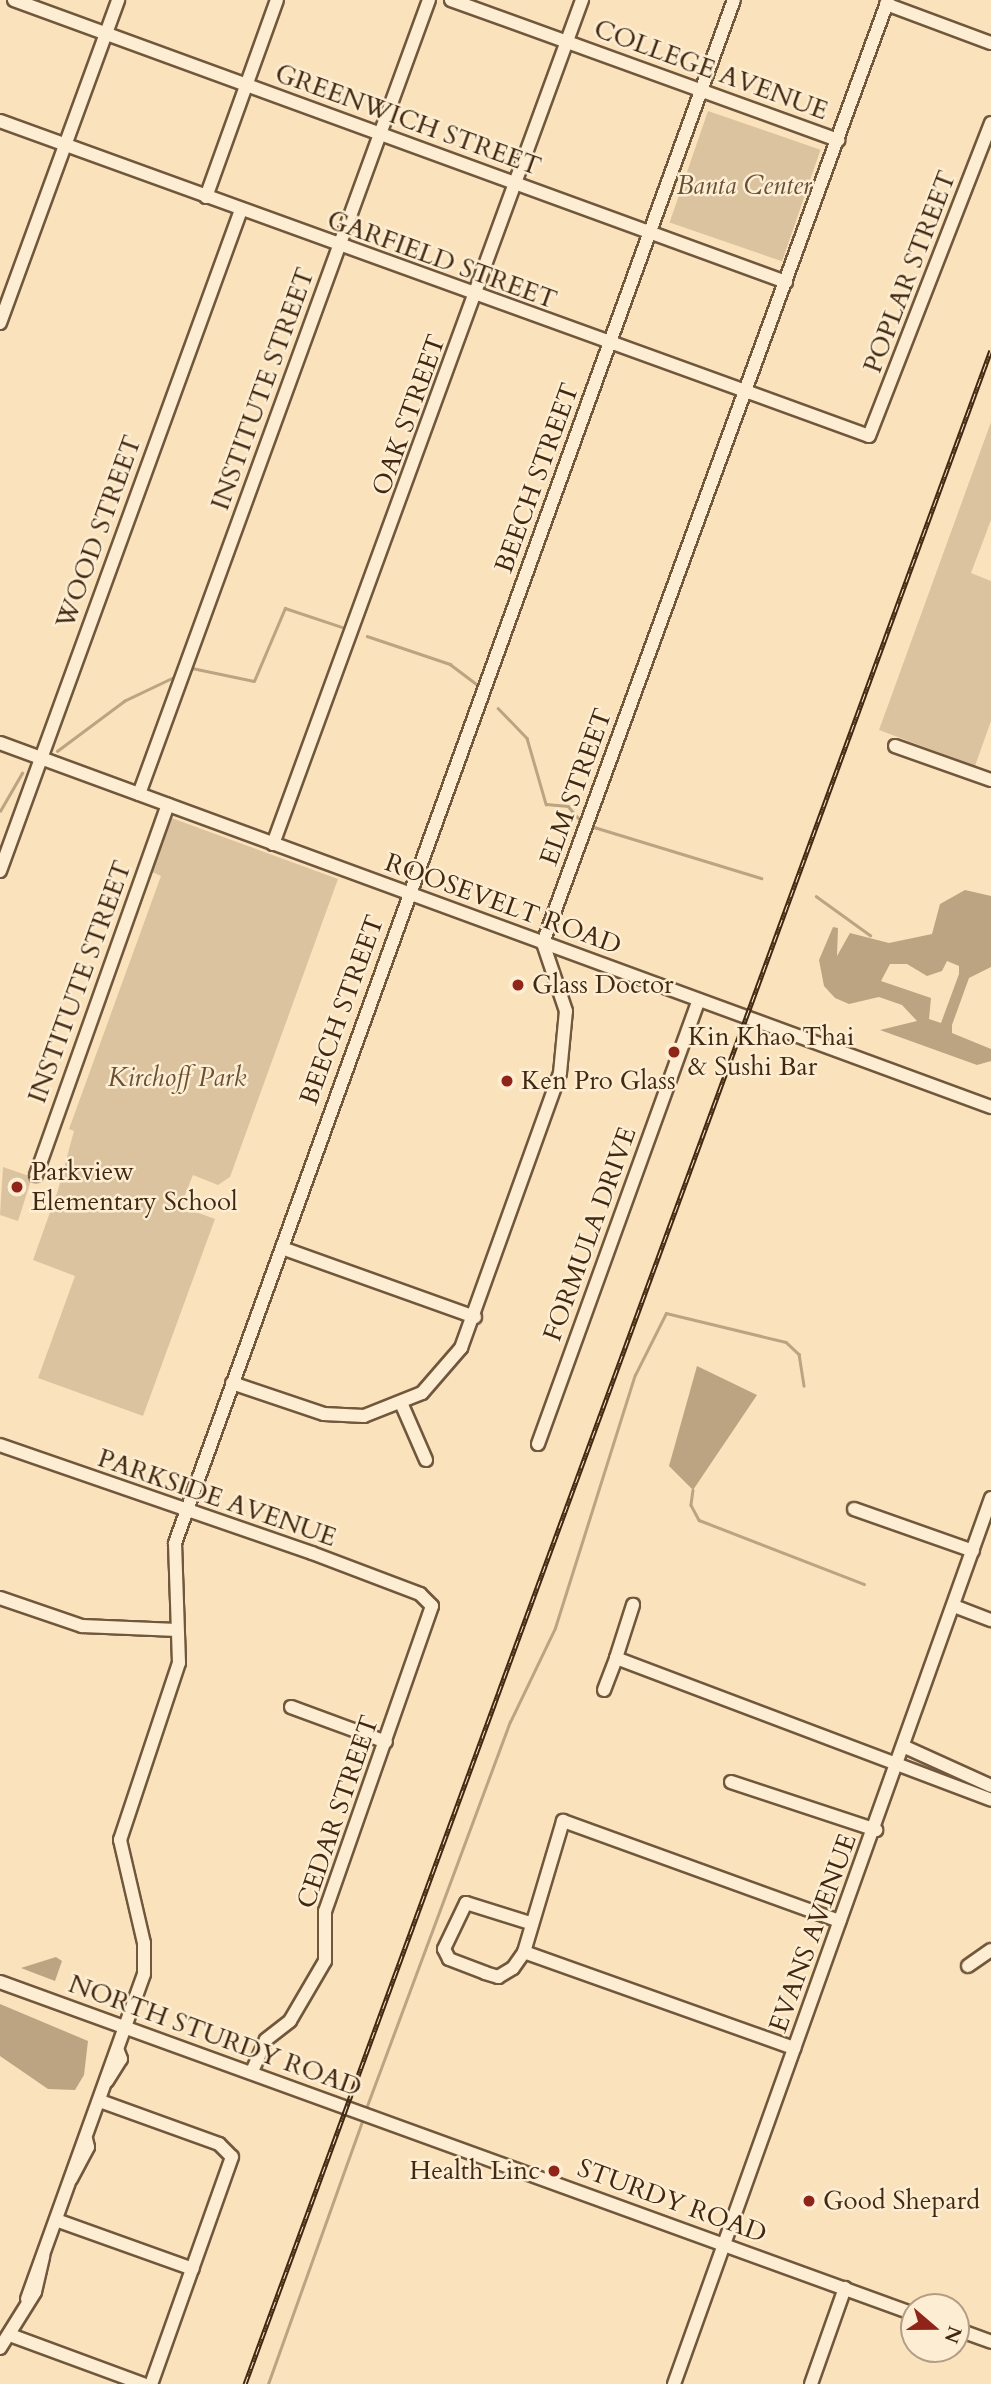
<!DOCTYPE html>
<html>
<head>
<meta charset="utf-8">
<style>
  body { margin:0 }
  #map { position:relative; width:991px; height:2384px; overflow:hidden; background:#fae3bc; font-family:Cardo,serif }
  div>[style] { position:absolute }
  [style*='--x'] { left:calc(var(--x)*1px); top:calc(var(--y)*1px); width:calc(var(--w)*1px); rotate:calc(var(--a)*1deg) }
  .green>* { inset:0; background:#dbc39f; transform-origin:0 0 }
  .water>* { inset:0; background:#bca382 }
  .stream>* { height:2.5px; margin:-1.25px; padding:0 1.25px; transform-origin:1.25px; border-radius:1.25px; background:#bca382 }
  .roads { filter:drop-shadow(2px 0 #71573c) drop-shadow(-2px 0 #71573c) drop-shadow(0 2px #71573c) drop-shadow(0 -2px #71573c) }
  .minor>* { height:12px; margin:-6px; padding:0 6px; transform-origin:6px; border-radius:6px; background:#fcedd3 }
  .rail>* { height:5px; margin-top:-2.5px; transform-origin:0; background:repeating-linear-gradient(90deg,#fcedd3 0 8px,#432811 0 16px); box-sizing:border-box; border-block:2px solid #432811 }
  .dots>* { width:19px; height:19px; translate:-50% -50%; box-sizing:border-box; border:4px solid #fcedd3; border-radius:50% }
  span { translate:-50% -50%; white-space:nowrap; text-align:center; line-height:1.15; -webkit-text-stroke:5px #fcedd3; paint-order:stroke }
  .street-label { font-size:26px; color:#432811 }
  .park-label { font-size:26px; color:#694f34; font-style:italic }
  .poi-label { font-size:26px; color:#432811 }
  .left { translate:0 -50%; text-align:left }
  .right { translate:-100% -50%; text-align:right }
  .north { position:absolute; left:900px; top:2293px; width:70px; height:70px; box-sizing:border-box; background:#fcedd3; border:2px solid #b29e85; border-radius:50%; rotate:110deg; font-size:19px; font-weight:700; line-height:28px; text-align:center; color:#432811 }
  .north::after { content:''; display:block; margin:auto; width:24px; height:32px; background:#8f2418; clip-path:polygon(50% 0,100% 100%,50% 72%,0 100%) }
</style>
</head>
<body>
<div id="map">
  <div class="green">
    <div style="left:708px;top:111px;width:119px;height:118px;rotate:19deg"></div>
    <div style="clip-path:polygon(991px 422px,991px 520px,971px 573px,991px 581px,991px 721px,975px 766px,879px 730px)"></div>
    <div style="clip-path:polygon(169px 817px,338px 879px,230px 1177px,218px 1185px,193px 1175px,185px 1195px,182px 1207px,215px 1219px,143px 1416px,38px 1378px,75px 1276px,33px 1260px,58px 1190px,74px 1131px,69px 1129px,161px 876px,150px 871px)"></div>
    <div style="clip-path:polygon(3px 1167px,32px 1177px,18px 1221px,0 1215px)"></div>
  </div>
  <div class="water">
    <div style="clip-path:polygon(evenodd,965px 890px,991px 896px,991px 967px,969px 978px,952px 1025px,952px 1033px,991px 1049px,991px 1061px,977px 1065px,880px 1030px,917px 1021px,902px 1005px,879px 997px,849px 1004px,835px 998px,824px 986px,819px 960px,833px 927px,838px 928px,837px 956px,850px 933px,889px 943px,932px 934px,940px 904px,965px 890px,947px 961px,959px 966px,959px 974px,941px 1023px,929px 1019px,931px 998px,881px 981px,890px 964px,907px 964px,927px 976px,942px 971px,947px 961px)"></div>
    <div style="clip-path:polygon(697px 1366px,757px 1395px,693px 1490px,669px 1466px)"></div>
    <div style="clip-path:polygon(56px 1957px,62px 1961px,55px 1981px,21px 1968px)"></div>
    <div style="clip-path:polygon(0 2004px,88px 2041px,84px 2075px,75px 2090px,48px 2089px,0 2056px)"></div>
  </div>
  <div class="stream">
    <div style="--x:367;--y:636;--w:88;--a:18.6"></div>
    <div style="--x:450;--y:664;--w:34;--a:37"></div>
    <div style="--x:192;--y:668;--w:63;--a:11.8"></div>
    <div style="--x:254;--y:681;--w:79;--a:-67"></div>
    <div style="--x:285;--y:608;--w:60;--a:18.4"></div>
    <div style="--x:498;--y:708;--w:42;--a:46"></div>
    <div style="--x:527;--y:738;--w:69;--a:73.9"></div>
    <div style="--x:546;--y:804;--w:22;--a:5"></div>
    <div style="--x:568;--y:806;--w:18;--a:49"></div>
    <div style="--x:57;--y:751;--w:84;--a:-36.7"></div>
    <div style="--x:124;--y:701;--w:55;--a:-25.6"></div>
    <div style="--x:0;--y:811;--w:44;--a:-59.9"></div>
    <div style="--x:594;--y:827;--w:175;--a:17"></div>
    <div style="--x:816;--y:896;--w:67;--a:35.8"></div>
    <div style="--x:693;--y:1490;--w:15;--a:98"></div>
    <div style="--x:691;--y:1505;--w:17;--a:62"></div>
    <div style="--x:699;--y:1520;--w:177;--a:21.2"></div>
    <div style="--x:367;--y:2106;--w:410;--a:-69.6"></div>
    <div style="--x:510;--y:1722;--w:104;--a:-64.4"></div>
    <div style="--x:555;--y:1628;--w:265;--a:-72.5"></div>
    <div style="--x:635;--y:1375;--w:69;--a:-63.4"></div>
    <div style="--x:666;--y:1313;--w:123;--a:13.6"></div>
    <div style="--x:786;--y:1342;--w:18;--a:43"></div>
    <div style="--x:799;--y:1354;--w:32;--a:81"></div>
    <div style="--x:268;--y:2384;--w:279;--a:-70.3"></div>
  </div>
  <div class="roads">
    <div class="minor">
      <div style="--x:14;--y:0;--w:822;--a:20.07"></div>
      <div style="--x:451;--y:0;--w:412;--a:19.9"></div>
      <div style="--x:886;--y:4;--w:112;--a:20.4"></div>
      <div style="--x:0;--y:121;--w:924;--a:19.92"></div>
      <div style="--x:869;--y:436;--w:336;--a:-68.7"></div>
      <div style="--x:206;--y:197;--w:209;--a:-70.2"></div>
      <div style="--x:0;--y:323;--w:344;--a:-69.9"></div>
      <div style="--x:0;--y:743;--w:1056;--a:20.17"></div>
      <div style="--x:895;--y:746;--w:102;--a:19.5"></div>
      <div style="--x:139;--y:794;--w:845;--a:-69.94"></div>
      <div style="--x:273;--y:844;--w:899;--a:-69.89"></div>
      <div style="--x:0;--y:871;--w:704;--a:-69.97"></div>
      <div style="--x:36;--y:1175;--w:393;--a:-70.4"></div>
      <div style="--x:282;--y:1248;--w:205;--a:19.7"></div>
      <div style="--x:232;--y:1383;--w:97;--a:18.6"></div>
      <div style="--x:324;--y:1414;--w:40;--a:2.9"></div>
      <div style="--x:364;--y:1416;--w:62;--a:-21.6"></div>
      <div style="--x:422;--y:1393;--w:60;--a:-49.1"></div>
      <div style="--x:461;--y:1348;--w:292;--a:-70.2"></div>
      <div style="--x:560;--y:1073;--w:62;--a:-84.5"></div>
      <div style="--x:566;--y:1011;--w:72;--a:-108.7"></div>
      <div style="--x:543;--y:943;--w:1004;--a:-69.9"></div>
      <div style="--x:402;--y:1405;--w:60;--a:66.4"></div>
      <div style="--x:538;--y:1444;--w:472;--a:-70.1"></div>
      <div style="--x:0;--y:1445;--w:330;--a:19.1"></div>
      <div style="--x:312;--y:1553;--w:116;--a:20.8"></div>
      <div style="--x:420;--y:1594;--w:17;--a:45"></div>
      <div style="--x:432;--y:1606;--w:323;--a:109.3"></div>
      <div style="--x:325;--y:1911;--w:50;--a:90"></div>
      <div style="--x:325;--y:1961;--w:69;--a:120.3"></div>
      <div style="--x:290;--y:2021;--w:31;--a:142"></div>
      <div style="--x:266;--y:2040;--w:36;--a:114"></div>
      <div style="--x:854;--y:1509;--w:126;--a:19.4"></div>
      <div style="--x:0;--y:1598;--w:87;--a:18.9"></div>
      <div style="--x:82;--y:1626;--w:95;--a:2.4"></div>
      <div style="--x:954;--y:1606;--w:40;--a:21"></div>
      <div style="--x:616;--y:1658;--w:56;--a:-72.2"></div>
      <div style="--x:604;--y:1690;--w:34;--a:-69"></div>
      <div style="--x:616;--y:1658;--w:401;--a:20.7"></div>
      <div style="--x:291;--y:1707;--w:101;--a:20.2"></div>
      <div style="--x:905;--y:1747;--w:94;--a:24.4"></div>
      <div style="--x:731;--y:1782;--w:153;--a:18.3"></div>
      <div style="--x:530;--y:1923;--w:67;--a:-162.6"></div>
      <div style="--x:466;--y:1903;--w:51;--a:115.6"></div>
      <div style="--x:444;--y:1949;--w:11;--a:63"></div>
      <div style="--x:449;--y:1959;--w:39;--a:21"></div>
      <div style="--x:485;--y:1973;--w:14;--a:17"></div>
      <div style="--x:498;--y:1977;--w:17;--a:-31"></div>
      <div style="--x:513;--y:1968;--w:19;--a:-55"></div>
      <div style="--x:524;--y:1952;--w:137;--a:-73.4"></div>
      <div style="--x:563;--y:1821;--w:294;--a:19.9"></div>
      <div style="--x:524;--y:1952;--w:287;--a:19.6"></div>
      <div style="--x:968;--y:1966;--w:28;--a:-35"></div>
      <div style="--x:0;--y:1982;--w:972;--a:19.96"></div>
      <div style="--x:107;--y:2081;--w:26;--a:-58"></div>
      <div style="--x:121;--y:2059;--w:9;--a:-111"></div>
      <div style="--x:100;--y:2101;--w:127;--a:19.9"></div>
      <div style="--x:219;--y:2144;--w:18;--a:45"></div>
      <div style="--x:232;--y:2157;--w:241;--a:109.6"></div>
      <div style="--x:71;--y:2179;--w:36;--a:-62"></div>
      <div style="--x:88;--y:2147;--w:8;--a:-104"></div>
      <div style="--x:56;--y:2220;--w:145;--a:19.7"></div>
      <div style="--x:27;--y:2299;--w:345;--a:-70.2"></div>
      <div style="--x:144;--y:1974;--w:31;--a:-90"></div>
      <div style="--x:144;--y:1943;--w:106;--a:-103.1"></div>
      <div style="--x:120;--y:1840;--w:187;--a:-71.6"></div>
      <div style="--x:179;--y:1663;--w:120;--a:-91.9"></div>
      <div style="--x:175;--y:1543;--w:1641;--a:-70.09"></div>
      <div style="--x:956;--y:2329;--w:37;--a:20"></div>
      <div style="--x:10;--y:2335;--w:142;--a:20.2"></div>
      <div style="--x:0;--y:2348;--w:66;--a:-58"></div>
      <div style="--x:35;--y:2292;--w:37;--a:-77"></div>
      <div style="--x:674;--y:2384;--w:941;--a:-70.31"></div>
      <div style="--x:811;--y:2384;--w:102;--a:-70.5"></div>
    </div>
  </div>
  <div class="rail">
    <div style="--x:245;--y:2384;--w:2166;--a:-69.86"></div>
  </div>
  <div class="dots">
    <div style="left:518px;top:985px;background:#8f2418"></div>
    <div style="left:674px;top:1052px;background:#8f2418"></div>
    <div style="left:507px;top:1081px;background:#8f2418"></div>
    <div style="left:17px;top:1187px;background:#8f2418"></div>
    <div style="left:554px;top:2171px;background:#8f2418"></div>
    <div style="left:809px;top:2201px;background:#8f2418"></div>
  </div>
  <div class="street-label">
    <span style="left:711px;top:70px;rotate:20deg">COLLEGE AVENUE</span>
    <span style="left:408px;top:120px;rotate:20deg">GREENWICH STREET</span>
    <span style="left:442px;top:260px;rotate:20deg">GARFIELD STREET</span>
    <span style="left:910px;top:272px;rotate:-69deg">POPLAR STREET</span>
    <span style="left:263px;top:389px;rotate:-70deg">INSTITUTE STREET</span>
    <span style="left:409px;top:415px;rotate:-70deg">OAK STREET</span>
    <span style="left:537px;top:478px;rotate:-70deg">BEECH STREET</span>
    <span style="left:99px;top:532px;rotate:-70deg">WOOD STREET</span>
    <span style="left:576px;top:787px;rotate:-70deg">ELM STREET</span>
    <span style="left:503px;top:904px;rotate:20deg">ROOSEVELT ROAD</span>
    <span style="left:80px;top:982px;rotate:-70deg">INSTITUTE STREET</span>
    <span style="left:342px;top:1010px;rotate:-70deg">BEECH STREET</span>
    <span style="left:590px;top:1234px;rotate:-70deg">FORMULA DRIVE</span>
    <span style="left:217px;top:1498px;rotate:19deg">PARKSIDE AVENUE</span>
    <span style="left:338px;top:1812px;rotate:-71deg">CEDAR STREET</span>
    <span style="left:813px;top:1933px;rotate:-70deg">EVANS AVENUE</span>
    <span style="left:215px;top:2036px;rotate:20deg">NORTH STURDY ROAD</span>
    <span style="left:672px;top:2201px;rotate:20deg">STURDY ROAD</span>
  </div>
  <div class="park-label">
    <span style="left:744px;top:186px">Banta Center</span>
    <span style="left:177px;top:1078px">Kirchoff Park</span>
  </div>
  <div class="poi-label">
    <span class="left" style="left:532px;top:985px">Glass Doctor</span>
    <span class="left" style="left:688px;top:1052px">Kin Khao Thai<br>&amp; Sushi Bar</span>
    <span class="left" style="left:521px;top:1081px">Ken Pro Glass</span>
    <span class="left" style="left:31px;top:1187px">Parkview<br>Elementary School</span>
    <span class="right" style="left:540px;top:2171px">Health Linc</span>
    <span class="left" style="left:823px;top:2201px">Good Shepard</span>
  </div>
  <div class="north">N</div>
</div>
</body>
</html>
